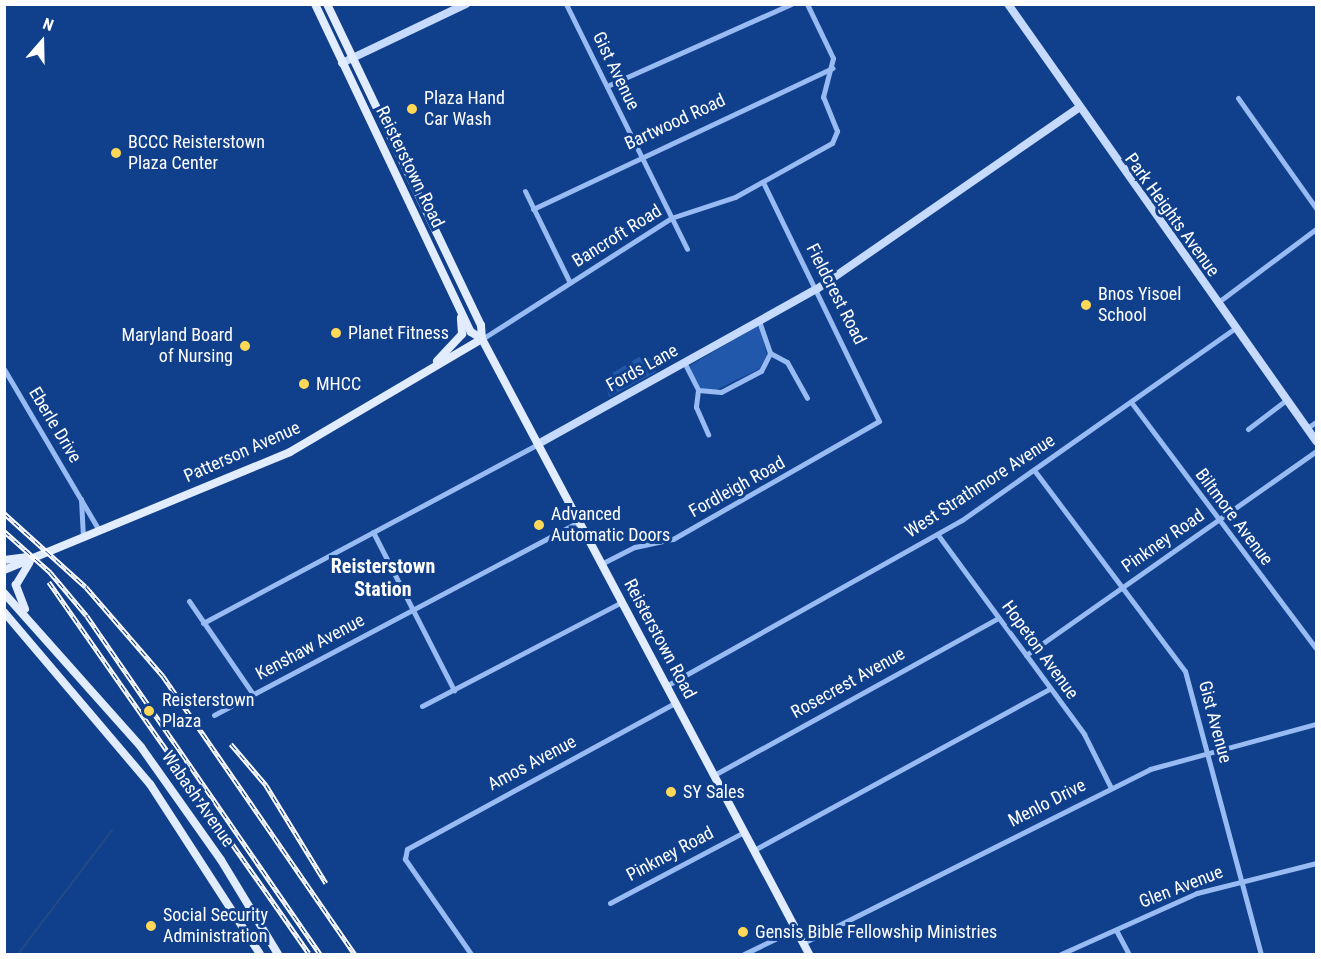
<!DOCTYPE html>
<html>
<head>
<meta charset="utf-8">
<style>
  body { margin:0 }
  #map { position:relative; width:1321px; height:959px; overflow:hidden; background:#103f8c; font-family:"Roboto Condensed",sans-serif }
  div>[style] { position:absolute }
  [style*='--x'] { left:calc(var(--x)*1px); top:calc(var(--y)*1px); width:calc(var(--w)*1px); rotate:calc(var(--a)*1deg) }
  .green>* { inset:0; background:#2158ac }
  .stream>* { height:2px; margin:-1px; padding:0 1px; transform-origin:1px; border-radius:1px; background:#254982 }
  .street>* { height:5px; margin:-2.5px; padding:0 2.5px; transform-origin:2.5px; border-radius:2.5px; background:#97bbf2 }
  .secondary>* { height:8px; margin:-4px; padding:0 4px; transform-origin:4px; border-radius:4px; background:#c6dafd }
  .primary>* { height:8px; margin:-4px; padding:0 4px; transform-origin:4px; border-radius:4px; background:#e2ecff }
  .rail>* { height:4.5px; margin-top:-2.25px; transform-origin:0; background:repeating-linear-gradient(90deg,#103f8c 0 7px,#fff 0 14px); box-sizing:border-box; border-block:2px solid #fff }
  .dots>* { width:16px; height:16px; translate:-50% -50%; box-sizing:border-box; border:3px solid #103f8c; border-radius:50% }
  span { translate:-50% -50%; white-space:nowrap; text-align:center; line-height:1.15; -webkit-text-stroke:6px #103f8c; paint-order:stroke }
  .street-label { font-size:18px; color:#fff }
  .poi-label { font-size:18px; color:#fff }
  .left { translate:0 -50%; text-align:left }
  .right { translate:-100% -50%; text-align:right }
  .neighbourhood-label { font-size:20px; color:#fff; font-weight:700 }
  .frame { position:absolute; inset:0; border:6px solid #fff; pointer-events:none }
  .north { position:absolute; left:12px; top:12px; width:60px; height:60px; -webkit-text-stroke:4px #103f8c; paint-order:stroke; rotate:20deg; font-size:16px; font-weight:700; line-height:24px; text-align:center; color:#fff }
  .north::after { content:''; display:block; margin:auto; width:21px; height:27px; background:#fff; clip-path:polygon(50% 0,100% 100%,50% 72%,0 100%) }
</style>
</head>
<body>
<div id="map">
  <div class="green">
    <div style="clip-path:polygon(759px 325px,767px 355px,759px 369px,712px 392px,701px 389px,689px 366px)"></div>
    <div style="clip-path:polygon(639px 357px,650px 358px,656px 372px,609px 397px,604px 378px)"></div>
  </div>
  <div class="stream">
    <div style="--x:18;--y:954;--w:156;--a:-52.8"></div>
  </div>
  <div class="street">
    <div style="--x:566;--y:4;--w:273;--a:63.7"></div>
    <div style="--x:607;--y:86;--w:201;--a:-24"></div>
    <div style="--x:1238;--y:98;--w:135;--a:54.7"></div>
    <div style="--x:525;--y:191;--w:102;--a:63.9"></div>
    <div style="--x:533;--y:209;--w:331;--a:-25.2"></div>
    <div style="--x:1217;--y:303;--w:124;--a:-36.8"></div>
    <div style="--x:759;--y:321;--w:34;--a:71"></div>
    <div style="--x:770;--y:353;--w:19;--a:28"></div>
    <div style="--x:787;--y:362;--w:41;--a:60.9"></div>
    <div style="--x:482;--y:339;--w:224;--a:-32.6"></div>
    <div style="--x:671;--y:218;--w:67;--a:-18.2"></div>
    <div style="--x:735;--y:197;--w:111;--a:-29.1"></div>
    <div style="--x:832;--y:143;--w:13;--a:-67"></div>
    <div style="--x:837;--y:131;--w:37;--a:-112"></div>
    <div style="--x:823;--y:97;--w:40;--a:-75.6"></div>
    <div style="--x:833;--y:58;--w:60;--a:-115.7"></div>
    <div style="--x:684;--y:362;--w:31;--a:63"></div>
    <div style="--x:698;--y:390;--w:17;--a:97"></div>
    <div style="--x:696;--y:407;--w:30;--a:66"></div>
    <div style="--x:4;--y:369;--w:187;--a:59.5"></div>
    <div style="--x:698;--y:390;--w:23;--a:5"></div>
    <div style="--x:721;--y:392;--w:45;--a:-27.7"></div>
    <div style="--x:761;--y:371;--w:20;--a:-63"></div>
    <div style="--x:1131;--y:402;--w:308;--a:53.1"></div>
    <div style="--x:1307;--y:428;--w:11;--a:-34"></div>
    <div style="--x:1248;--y:429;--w:48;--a:-37.3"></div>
    <div style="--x:1034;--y:470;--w:251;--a:53.1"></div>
    <div style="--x:1185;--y:671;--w:293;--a:75"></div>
    <div style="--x:81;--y:499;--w:39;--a:87"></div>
    <div style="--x:373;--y:532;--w:178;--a:62.9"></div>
    <div style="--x:938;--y:535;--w:247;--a:53.7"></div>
    <div style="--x:1084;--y:734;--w:60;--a:63.4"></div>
    <div style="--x:601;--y:564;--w:38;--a:-27"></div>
    <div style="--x:635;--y:547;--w:39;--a:-12"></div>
    <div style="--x:673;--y:539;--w:237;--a:-29.8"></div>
    <div style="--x:879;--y:421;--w:266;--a:-115.9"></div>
    <div style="--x:189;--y:601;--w:113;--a:55.5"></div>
    <div style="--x:203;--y:623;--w:380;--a:-28.1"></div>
    <div style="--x:1026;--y:655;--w:355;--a:-35.1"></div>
    <div style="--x:666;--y:686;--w:339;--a:-29.3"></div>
    <div style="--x:962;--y:520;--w:334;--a:-35.1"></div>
    <div style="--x:422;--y:706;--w:225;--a:-27.5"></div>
    <div style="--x:214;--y:715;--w:413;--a:-27.9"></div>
    <div style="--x:714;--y:775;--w:325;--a:-28.9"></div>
    <div style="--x:754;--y:850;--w:336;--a:-28.6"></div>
    <div style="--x:610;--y:903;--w:152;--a:-27.9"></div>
    <div style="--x:1116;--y:930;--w:27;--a:62"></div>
    <div style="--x:803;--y:943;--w:388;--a:-26.6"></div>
    <div style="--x:1150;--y:769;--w:172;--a:-15.2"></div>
    <div style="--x:471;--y:954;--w:116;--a:-124.8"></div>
    <div style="--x:405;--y:859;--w:10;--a:-79"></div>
    <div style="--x:407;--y:849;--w:305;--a:-28.6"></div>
    <div style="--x:744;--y:954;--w:58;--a:-25.7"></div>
    <div style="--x:1061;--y:954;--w:149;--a:-24.2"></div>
    <div style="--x:1197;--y:893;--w:123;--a:-14.1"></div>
  </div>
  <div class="secondary">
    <div style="--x:1008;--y:4;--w:535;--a:54.82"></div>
    <div style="--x:342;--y:63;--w:137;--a:-25.4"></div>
    <div style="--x:538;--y:444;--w:319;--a:-29.1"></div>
    <div style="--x:817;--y:289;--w:316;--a:-34.7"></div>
  </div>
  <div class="primary">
    <div style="--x:315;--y:4;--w:363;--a:64.6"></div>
    <div style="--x:471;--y:332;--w:13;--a:32"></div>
    <div style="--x:327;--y:4;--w:356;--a:64.4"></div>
    <div style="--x:481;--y:325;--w:14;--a:86"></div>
    <div style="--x:482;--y:339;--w:697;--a:62"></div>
    <div style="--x:437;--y:361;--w:37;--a:-47"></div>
    <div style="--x:462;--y:334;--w:16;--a:-94"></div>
    <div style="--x:4;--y:560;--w:24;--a:-7"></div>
    <div style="--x:4;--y:570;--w:309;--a:-22.4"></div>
    <div style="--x:290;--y:452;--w:223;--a:-30.5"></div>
    <div style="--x:4;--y:593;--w:206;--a:48.3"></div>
    <div style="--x:141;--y:747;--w:138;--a:54.7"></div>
    <div style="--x:221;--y:860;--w:110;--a:58.8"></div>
    <div style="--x:25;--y:609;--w:26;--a:-111"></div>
    <div style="--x:16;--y:585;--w:26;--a:-59"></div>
    <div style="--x:4;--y:612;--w:226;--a:49.7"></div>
    <div style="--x:150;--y:784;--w:202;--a:57.1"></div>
  </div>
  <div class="rail">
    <div style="--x:4;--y:513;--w:110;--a:42.1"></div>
    <div style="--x:86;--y:587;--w:118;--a:49.1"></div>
    <div style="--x:163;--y:676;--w:338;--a:55.4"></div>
    <div style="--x:4;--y:531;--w:62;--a:41.7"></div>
    <div style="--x:50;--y:572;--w:57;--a:49.9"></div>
    <div style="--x:87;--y:616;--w:411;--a:55.4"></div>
    <div style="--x:49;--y:582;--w:453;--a:55"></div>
    <div style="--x:231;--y:744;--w:54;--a:49.5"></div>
    <div style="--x:266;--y:785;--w:115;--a:58.5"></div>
  </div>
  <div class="dots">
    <div style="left:412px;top:109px;background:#ffd858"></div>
    <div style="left:116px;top:153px;background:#ffd858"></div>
    <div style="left:1086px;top:305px;background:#ffd858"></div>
    <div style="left:336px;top:333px;background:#ffd858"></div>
    <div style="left:245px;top:346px;background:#ffd858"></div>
    <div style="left:304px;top:384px;background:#ffd858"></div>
    <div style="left:539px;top:525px;background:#ffd858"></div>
    <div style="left:149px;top:711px;background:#ffd858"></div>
    <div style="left:671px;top:792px;background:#ffd858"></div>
    <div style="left:151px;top:926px;background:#ffd858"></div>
    <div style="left:743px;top:932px;background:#ffd858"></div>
  </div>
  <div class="street-label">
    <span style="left:616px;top:71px;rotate:64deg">Gist Avenue</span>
    <span style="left:675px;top:122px;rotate:-25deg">Bartwood Road</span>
    <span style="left:410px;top:167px;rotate:64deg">Reisterstown Road</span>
    <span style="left:1172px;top:215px;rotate:54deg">Park Heights Avenue</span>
    <span style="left:617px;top:236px;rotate:-32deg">Bancroft Road</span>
    <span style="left:836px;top:294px;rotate:63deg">Fieldcrest Road</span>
    <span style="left:642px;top:368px;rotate:-29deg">Fords Lane</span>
    <span style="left:55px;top:425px;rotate:59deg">Eberle Drive</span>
    <span style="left:242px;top:452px;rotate:-24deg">Patterson Avenue</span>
    <span style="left:980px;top:486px;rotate:-33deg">West Strathmore Avenue</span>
    <span style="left:737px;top:487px;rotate:-29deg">Fordleigh Road</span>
    <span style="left:1234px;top:517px;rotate:53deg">Biltmore Avenue</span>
    <span style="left:1163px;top:541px;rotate:-35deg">Pinkney Road</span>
    <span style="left:660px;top:639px;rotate:62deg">Reisterstown Road</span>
    <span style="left:310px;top:647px;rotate:-28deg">Kenshaw Avenue</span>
    <span style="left:1040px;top:650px;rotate:54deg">Hopeton Avenue</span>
    <span style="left:848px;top:683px;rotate:-29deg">Rosecrest Avenue</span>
    <span style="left:1215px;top:722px;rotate:75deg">Gist Avenue</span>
    <span style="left:532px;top:763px;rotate:-28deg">Amos Avenue</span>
    <span style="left:198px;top:799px;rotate:55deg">Wabash Avenue</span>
    <span style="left:1047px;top:803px;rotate:-27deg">Menlo Drive</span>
    <span style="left:670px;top:854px;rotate:-28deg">Pinkney Road</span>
    <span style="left:1181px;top:887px;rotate:-21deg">Glen Avenue</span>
  </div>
  <div class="poi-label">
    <span class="left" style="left:424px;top:109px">Plaza Hand<br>Car Wash</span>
    <span class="left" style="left:128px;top:153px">BCCC Reisterstown<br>Plaza Center</span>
    <span class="left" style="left:1098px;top:305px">Bnos Yisoel<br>School</span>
    <span class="left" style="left:348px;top:333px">Planet Fitness</span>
    <span class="right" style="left:233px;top:346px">Maryland Board<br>of Nursing</span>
    <span class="left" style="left:316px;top:384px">MHCC</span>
    <span class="left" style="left:551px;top:525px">Advanced<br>Automatic Doors</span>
    <span class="left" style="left:162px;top:711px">Reisterstown<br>Plaza</span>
    <span class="left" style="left:683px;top:792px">SY Sales</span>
    <span class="left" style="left:163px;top:926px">Social Security<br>Administration</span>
    <span class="left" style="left:755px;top:932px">Gensis Bible Fellowship Ministries</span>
  </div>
  <div class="neighbourhood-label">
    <span style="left:383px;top:578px">Reisterstown<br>Station</span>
  </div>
  <div class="frame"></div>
  <div class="north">N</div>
</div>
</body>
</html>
